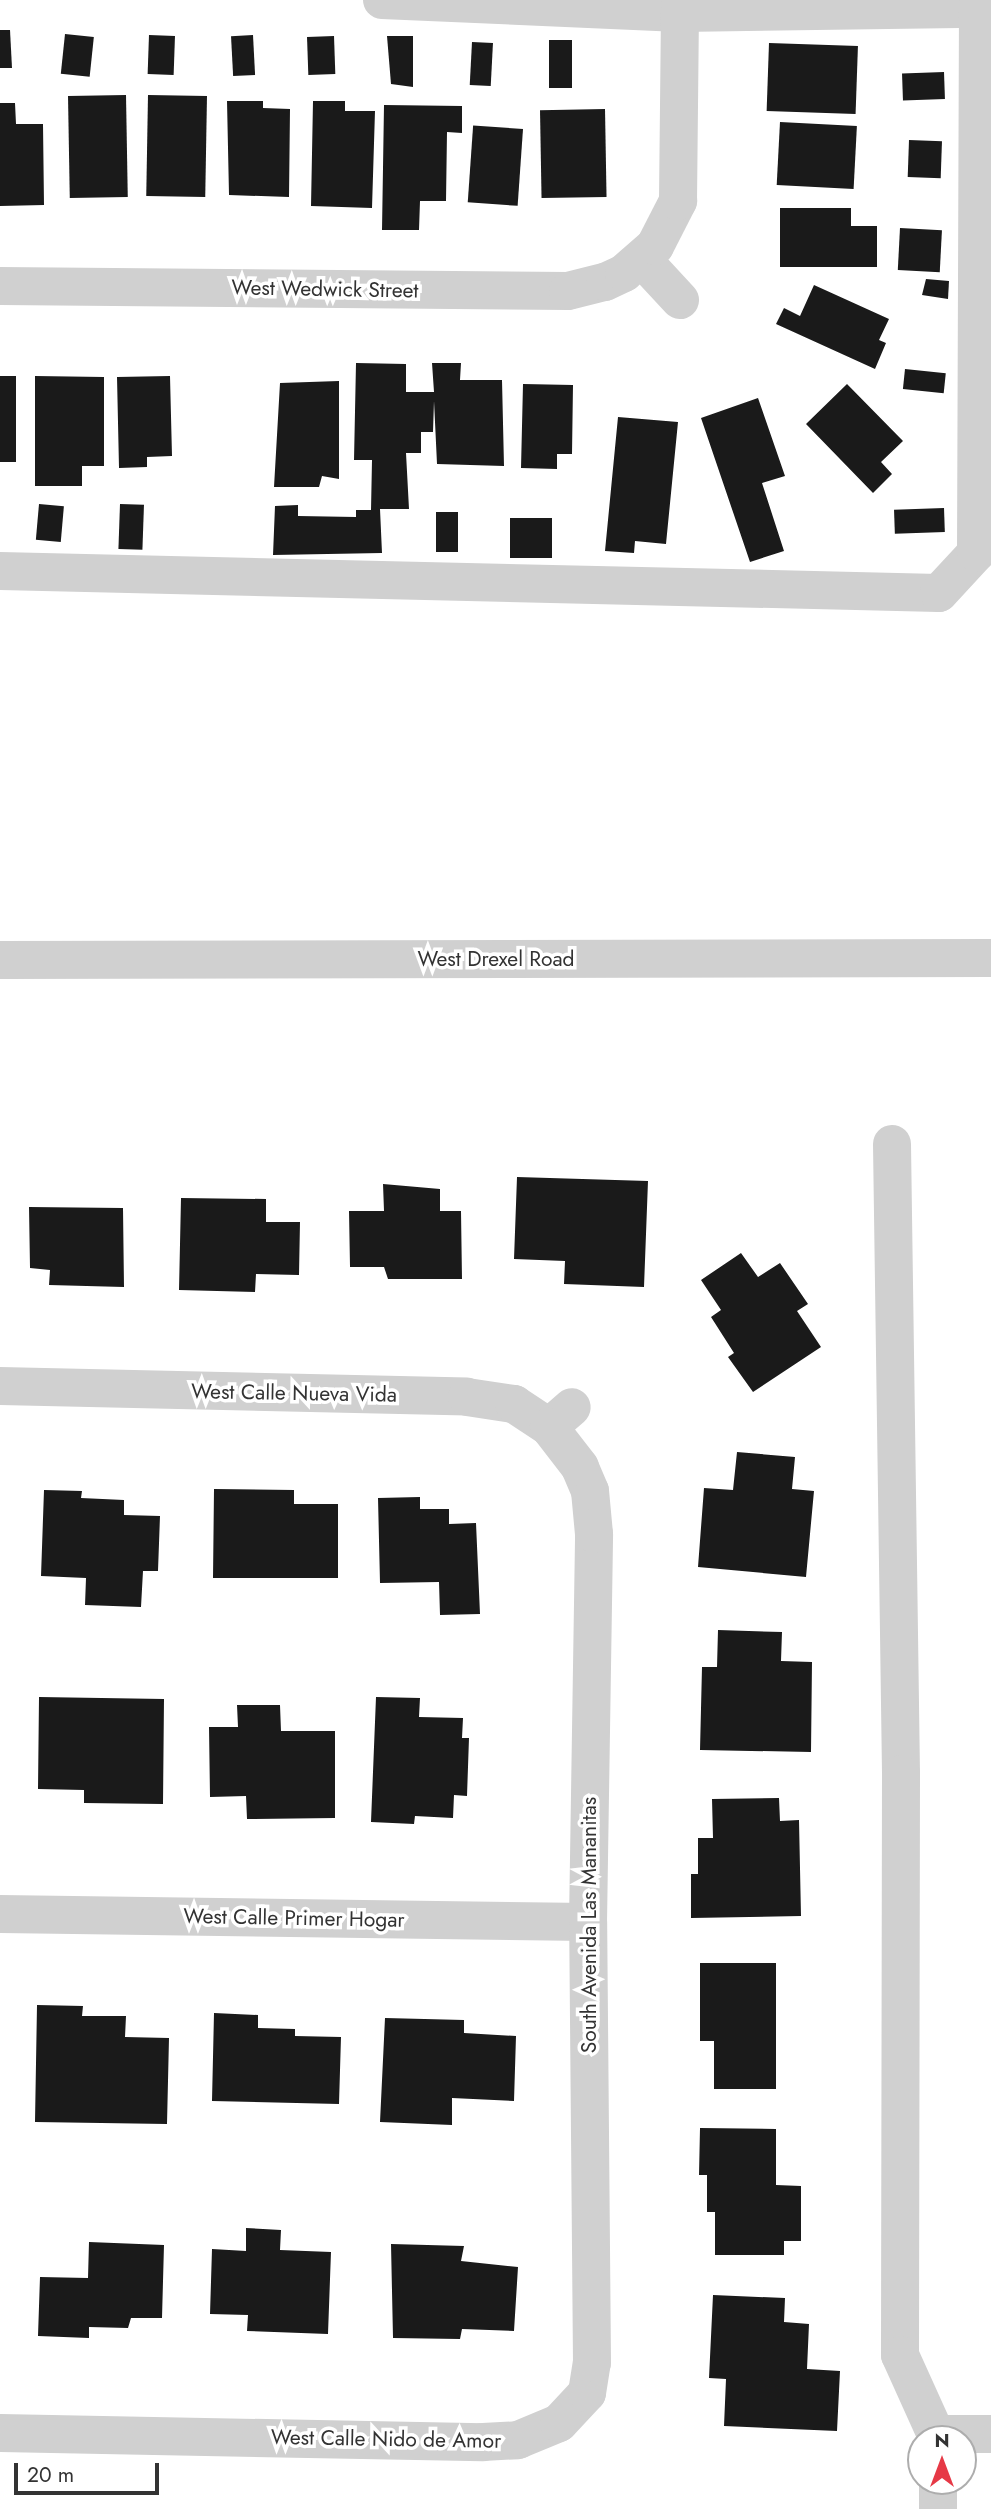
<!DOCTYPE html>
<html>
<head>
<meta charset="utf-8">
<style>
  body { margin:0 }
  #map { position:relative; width:991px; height:2509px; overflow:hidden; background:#fff; font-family:Jost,sans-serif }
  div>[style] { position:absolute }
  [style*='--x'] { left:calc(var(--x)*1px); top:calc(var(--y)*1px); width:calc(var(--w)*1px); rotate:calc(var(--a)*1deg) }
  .building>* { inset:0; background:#1a1a1a; transform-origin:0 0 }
  .minor>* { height:38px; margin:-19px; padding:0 19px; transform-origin:19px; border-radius:19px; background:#d0d0d0 }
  span { translate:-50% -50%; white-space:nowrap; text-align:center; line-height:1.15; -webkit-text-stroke:7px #fff; paint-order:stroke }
  .street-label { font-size:21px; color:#333 }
  .north { position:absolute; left:907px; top:2425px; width:70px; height:70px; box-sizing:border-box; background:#fff; border:2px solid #adadad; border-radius:50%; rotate:0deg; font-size:19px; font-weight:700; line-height:28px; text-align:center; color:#333 }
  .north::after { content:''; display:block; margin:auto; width:24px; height:32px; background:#e63946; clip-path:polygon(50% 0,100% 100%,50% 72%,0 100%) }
  .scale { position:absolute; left:14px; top:2463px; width:145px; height:32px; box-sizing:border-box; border:4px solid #333; border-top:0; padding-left:9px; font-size:21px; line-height:24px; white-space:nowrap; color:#333; -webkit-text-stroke:5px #fff; paint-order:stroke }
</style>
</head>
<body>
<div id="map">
  <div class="building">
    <div style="clip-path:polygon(0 30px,10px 30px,12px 68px,0 68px)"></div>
    <div style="left:65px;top:34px;width:29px;height:40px;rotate:6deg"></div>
    <div style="left:149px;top:35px;width:26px;height:39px;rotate:2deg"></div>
    <div style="left:253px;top:35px;width:40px;height:22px;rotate:87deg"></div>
    <div style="left:334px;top:36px;width:38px;height:27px;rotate:88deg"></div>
    <div style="clip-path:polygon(387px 36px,413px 36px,413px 87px,391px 84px)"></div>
    <div style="left:549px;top:40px;width:23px;height:48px"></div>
    <div style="left:472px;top:42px;width:21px;height:43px;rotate:3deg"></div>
    <div style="left:769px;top:43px;width:89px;height:68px;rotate:2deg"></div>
    <div style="left:944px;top:72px;width:27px;height:42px;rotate:88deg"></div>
    <div style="left:126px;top:95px;width:102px;height:58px;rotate:89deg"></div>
    <div style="left:148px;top:95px;width:59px;height:101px;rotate:1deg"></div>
    <div style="clip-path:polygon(227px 101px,263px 101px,263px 108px,290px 109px,289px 197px,229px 195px)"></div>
    <div style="clip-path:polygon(313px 101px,345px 101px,345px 111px,375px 111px,372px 208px,311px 206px)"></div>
    <div style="clip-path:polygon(0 103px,15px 103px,16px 124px,43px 124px,44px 205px,0 206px)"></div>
    <div style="clip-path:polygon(384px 105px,462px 106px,462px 133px,447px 132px,446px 201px,420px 201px,419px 230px,382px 230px)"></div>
    <div style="left:605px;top:109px;width:88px;height:65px;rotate:89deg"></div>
    <div style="left:780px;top:122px;width:77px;height:63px;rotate:3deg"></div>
    <div style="left:523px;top:129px;width:77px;height:50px;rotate:94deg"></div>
    <div style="left:909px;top:140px;width:33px;height:37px;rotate:2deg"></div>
    <div style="clip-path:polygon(780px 208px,851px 208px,851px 226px,877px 226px,877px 267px,780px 267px)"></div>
    <div style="left:900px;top:228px;width:42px;height:42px;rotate:3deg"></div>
    <div style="clip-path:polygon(926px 279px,949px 281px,948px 299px,922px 295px)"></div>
    <div style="clip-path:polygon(814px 285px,889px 319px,879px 340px,886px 343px,875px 369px,776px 324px,784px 308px,800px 316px)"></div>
    <div style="clip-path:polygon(356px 363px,406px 364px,406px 392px,434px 392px,432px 363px,461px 363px,460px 380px,502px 380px,504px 466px,437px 464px,434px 401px,433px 432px,421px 432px,421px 453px,406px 453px,409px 509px,380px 509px,382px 553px,273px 555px,275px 506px,298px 505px,298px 516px,356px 517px,356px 510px,371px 510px,372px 460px,354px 460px)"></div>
    <div style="left:905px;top:369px;width:41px;height:20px;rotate:6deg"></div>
    <div style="left:0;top:376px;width:16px;height:86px"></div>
    <div style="clip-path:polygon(35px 376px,104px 377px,104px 466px,82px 466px,82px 486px,35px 486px)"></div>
    <div style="clip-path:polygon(170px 376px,172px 456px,147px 457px,147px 467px,119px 468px,117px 377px)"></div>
    <div style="clip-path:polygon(339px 381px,339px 479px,322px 476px,319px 487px,274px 487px,280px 383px)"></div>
    <div style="clip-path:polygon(523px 384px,573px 385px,572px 454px,557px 454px,557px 469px,521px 468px)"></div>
    <div style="clip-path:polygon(847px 384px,903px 441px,881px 462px,892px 474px,873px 493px,806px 424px)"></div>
    <div style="clip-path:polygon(758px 398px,785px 476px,762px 483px,784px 551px,750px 562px,701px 418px)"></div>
    <div style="clip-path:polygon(618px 417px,678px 422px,666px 544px,635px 541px,634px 553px,605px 551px)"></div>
    <div style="left:39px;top:504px;width:25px;height:36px;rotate:5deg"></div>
    <div style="left:120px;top:504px;width:24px;height:45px;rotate:2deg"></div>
    <div style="left:944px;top:508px;width:24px;height:50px;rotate:88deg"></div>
    <div style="left:436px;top:512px;width:22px;height:40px"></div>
    <div style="left:510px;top:518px;width:42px;height:40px"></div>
    <div style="clip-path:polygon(517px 1177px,648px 1181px,644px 1287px,564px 1284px,565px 1261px,514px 1259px)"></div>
    <div style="clip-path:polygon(383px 1184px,440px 1189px,440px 1211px,461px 1211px,462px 1279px,388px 1279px,384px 1267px,350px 1267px,349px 1211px,384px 1211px)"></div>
    <div style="clip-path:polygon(181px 1198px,266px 1199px,266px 1222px,300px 1222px,299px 1275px,256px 1274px,255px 1292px,179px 1290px)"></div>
    <div style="clip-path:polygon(29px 1207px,123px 1208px,124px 1287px,49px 1285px,50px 1270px,30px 1268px)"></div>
    <div style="clip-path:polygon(741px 1253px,758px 1277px,780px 1263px,808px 1304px,797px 1311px,821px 1347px,753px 1392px,728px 1357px,734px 1353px,711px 1317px,721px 1310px,701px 1280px)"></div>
    <div style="clip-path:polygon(737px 1452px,795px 1457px,792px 1489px,814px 1491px,806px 1577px,698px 1567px,704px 1488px,733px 1490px)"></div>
    <div style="clip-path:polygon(214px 1489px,294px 1490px,294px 1504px,338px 1504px,338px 1578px,213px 1578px)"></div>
    <div style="clip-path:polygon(44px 1490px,82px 1491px,81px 1498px,124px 1500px,124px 1515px,160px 1516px,158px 1571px,143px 1571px,141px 1607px,85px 1605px,86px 1578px,41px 1576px)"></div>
    <div style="clip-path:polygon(420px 1497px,420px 1509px,449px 1509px,449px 1524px,476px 1523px,480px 1614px,440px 1615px,439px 1582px,380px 1583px,378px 1498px)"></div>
    <div style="clip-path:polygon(718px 1630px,782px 1632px,781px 1661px,812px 1662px,811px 1752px,700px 1750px,702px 1667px,717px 1667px)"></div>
    <div style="clip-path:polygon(39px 1697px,164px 1699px,163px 1804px,84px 1803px,84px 1790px,38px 1789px)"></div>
    <div style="clip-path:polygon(376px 1697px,420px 1698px,419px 1717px,463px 1718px,462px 1738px,469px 1738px,467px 1796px,454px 1795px,453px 1818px,415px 1816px,414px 1824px,371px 1822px)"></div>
    <div style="clip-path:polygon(237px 1705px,280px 1705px,281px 1731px,335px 1731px,335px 1818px,247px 1819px,246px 1796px,210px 1797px,209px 1727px,238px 1727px)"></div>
    <div style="clip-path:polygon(779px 1798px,780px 1821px,799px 1820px,801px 1916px,691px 1918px,691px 1874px,698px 1874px,698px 1838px,713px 1838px,712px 1799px)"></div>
    <div style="clip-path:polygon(700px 1963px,776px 1963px,776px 2089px,714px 2089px,714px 2041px,700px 2041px)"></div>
    <div style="clip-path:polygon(37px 2005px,83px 2006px,82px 2016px,126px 2016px,125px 2037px,169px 2038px,167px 2124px,35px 2122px)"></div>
    <div style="clip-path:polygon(214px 2013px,258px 2015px,258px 2028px,295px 2029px,295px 2036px,341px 2037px,339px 2104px,212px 2101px)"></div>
    <div style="clip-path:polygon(385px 2018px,464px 2020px,464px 2033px,516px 2036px,514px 2101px,452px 2098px,452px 2125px,380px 2122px)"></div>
    <div style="clip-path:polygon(700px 2128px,776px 2129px,776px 2185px,801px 2186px,801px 2241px,784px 2241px,784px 2255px,715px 2255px,715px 2212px,707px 2212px,707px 2175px,699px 2175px)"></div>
    <div style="clip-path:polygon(246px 2228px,281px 2230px,280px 2250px,331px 2252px,328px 2334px,247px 2331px,248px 2315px,210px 2314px,212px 2249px,246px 2251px)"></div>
    <div style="clip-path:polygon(89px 2242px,164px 2245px,162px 2318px,131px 2318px,128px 2328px,89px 2327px,89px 2338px,38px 2336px,40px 2277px,88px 2278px)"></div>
    <div style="clip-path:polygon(391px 2244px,464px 2246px,461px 2261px,518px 2267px,514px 2331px,462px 2329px,460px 2339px,393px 2338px)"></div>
    <div style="clip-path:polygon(713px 2295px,785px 2298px,784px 2322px,809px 2324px,807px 2369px,840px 2371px,837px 2431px,724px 2426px,726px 2379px,709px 2378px)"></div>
  </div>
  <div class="minor">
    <div style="--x:382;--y:0;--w:298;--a:2.5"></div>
    <div style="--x:680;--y:13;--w:298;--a:-0.8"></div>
    <div style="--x:642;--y:259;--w:56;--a:47.2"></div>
    <div style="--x:0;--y:286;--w:568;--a:0.5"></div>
    <div style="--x:568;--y:291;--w:38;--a:-14"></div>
    <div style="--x:605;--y:282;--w:21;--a:-25"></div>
    <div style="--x:624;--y:273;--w:41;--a:-41.1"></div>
    <div style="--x:655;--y:246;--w:51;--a:-62.9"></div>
    <div style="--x:678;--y:201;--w:201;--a:-89.4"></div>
    <div style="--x:0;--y:571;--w:939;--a:1.34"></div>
    <div style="--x:939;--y:593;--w:54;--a:-47.2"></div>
    <div style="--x:976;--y:553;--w:553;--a:-89.79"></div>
    <div style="--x:0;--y:960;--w:991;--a:-0.12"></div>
    <div style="--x:892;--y:1144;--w:630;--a:89.18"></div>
    <div style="--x:901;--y:1774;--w:581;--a:90.1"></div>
    <div style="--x:900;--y:2355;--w:92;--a:65.7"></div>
    <div style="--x:0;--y:1386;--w:467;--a:1.3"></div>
    <div style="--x:467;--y:1397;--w:48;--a:8.5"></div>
    <div style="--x:514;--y:1404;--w:42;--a:33.3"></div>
    <div style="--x:549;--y:1427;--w:30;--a:-41"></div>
    <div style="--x:0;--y:1914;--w:588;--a:0.78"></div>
    <div style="--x:0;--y:2433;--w:483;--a:1.1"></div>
    <div style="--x:483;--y:2442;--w:35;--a:-3"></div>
    <div style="--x:518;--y:2440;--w:44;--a:-22.5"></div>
    <div style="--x:559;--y:2423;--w:41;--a:-47"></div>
    <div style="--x:587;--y:2393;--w:30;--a:-81"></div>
    <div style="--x:592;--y:2363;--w:441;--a:-90.5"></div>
    <div style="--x:588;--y:1922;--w:388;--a:-89.1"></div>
    <div style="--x:594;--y:1534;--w:43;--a:-95.3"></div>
    <div style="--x:590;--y:1491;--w:26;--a:-113"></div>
    <div style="--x:580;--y:1467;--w:51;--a:-127.8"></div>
    <div style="--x:937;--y:2434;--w:54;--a:0"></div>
    <div style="--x:938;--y:2481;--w:28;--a:90"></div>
  </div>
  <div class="street-label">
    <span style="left:325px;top:289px;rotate:1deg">West Wedwick Street</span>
    <span style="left:496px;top:959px">West Drexel Road</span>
    <span style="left:294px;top:1393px;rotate:1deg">West Calle Nueva Vida</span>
    <span style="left:294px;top:1918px;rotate:1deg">West Calle Primer Hogar</span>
    <span style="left:589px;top:1925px;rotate:-90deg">South Avenida Las Mananitas</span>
    <span style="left:386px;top:2439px;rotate:1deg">West Calle Nido de Amor</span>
  </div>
  <div class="north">N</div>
  <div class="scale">20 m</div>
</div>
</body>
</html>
